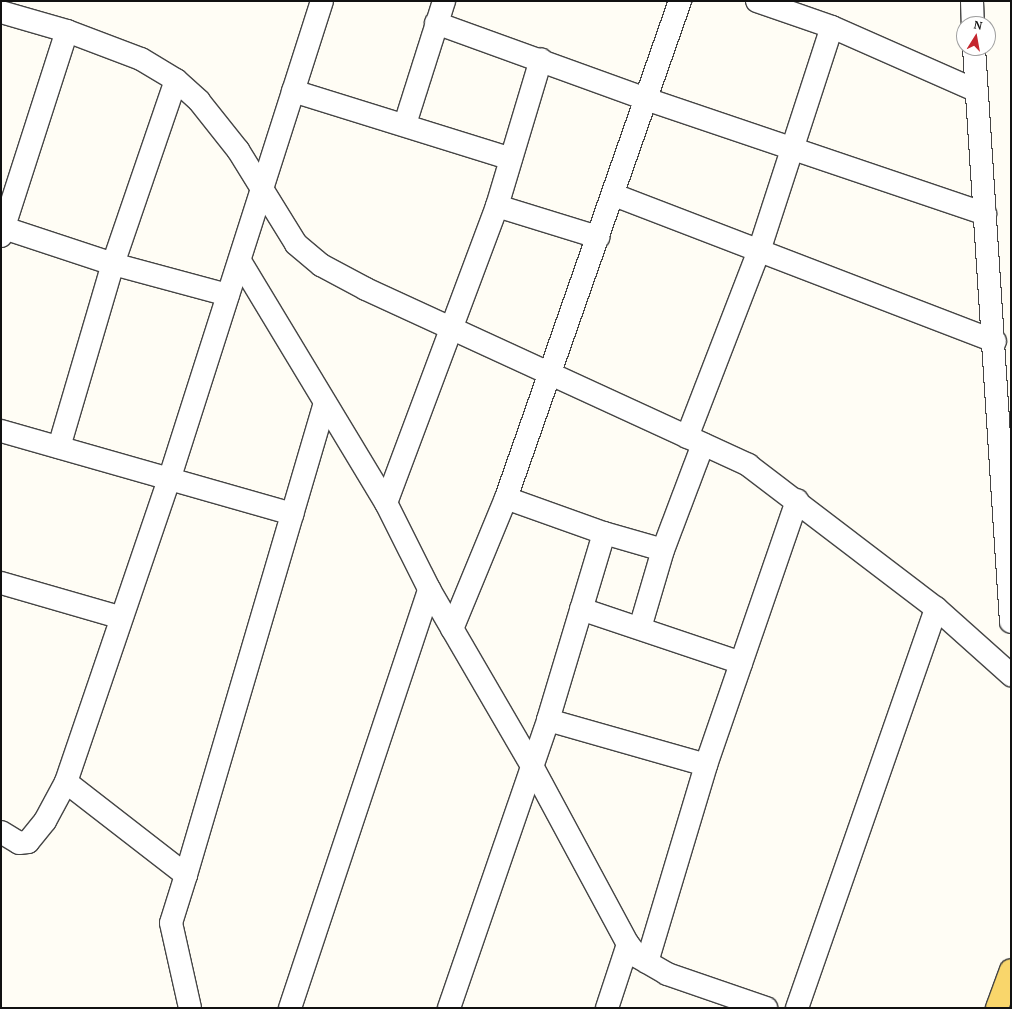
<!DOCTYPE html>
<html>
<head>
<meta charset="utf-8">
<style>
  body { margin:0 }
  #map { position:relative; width:1012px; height:1009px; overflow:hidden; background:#fffdf5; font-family:"PT Serif",serif }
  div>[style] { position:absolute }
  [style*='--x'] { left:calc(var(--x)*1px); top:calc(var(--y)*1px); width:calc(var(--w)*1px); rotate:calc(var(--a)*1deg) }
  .roads { filter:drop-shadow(1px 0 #444) drop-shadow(-1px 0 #444) drop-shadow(0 1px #444) drop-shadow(0 -1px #444) }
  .minor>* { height:22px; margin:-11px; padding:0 11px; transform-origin:11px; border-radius:11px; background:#fff }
  .tertiary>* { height:22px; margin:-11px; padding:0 11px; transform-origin:11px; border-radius:11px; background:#fff }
  .primary>* { height:22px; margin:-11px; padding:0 11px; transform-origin:11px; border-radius:11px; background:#f9d66b }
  span { translate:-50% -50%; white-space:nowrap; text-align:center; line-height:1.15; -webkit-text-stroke:4px #fff; paint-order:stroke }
  .frame { position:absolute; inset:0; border:2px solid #111; pointer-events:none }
  .north { position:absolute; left:956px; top:16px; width:40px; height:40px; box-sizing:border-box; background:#fff; border:1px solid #a0a0a0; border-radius:50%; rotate:11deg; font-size:11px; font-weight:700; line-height:16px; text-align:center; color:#111 }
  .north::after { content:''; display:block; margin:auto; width:14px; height:18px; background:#c4262e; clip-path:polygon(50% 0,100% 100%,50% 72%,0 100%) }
</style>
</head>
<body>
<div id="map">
  <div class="roads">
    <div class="minor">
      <div style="--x:757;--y:1;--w:79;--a:19.1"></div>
      <div style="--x:832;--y:27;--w:156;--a:23.8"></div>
      <div style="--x:972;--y:1;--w:23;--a:88"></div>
      <div style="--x:436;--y:23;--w:223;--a:19.9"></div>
      <div style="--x:646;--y:99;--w:358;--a:18.7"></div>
      <div style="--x:974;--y:48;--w:575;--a:86.31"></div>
      <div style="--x:293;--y:91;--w:228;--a:17.3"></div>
      <div style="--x:405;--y:124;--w:129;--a:-72.4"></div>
      <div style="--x:614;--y:195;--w:408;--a:21"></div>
      <div style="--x:497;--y:206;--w:106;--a:17.1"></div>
      <div style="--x:1;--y:227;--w:118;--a:18.3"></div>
      <div style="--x:113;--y:264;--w:119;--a:15.1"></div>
      <div style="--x:1;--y:236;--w:215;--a:-72.2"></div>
      <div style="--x:240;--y:261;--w:283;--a:58.9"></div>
      <div style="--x:386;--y:503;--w:96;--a:63.4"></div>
      <div style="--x:429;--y:589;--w:205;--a:59.8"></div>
      <div style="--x:532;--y:766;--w:202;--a:61.7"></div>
      <div style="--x:628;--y:944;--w:16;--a:52"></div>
      <div style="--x:638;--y:957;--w:34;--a:30"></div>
      <div style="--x:667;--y:974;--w:105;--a:19"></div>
      <div style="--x:1;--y:431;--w:303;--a:15.9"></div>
      <div style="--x:687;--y:437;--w:203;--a:-68.9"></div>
      <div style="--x:760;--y:248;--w:232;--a:-72"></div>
      <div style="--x:59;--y:447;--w:191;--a:-73.6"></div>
      <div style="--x:113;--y:264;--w:194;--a:-71.1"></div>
      <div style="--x:506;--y:498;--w:104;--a:19.7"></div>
      <div style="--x:386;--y:503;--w:317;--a:-69.5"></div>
      <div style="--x:497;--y:206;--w:153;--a:-73.3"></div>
      <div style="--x:1;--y:583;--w:123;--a:16.1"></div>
      <div style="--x:581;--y:609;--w:169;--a:18.6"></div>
      <div style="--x:640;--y:628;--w:81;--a:-73.6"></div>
      <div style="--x:663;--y:550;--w:113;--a:-69.3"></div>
      <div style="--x:452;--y:629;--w:142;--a:-67.6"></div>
      <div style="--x:506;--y:498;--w:527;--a:-70.7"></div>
      <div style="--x:548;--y:720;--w:164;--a:15.9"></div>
      <div style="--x:66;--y:782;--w:152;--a:37.8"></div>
      <div style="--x:186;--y:875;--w:50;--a:107.4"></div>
      <div style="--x:171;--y:923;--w:87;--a:77.4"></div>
      <div style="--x:1;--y:832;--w:21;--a:31"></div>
      <div style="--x:19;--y:843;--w:9;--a:-6"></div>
      <div style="--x:28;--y:842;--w:27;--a:-51"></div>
      <div style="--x:45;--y:821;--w:44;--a:-61.7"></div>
      <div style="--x:66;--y:782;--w:319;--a:-71.2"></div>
      <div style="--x:169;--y:480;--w:503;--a:-72.29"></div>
      <div style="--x:186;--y:875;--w:491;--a:-73.6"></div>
      <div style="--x:647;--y:962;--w:206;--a:-73.3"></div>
      <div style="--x:706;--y:765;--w:280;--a:-71"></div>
      <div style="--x:290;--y:1008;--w:441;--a:-71.6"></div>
      <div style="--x:449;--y:1008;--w:305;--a:-71"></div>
      <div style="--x:548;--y:720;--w:195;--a:-73.3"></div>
      <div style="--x:604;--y:533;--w:61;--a:16.1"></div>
      <div style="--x:607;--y:1008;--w:67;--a:-71.8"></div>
      <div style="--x:797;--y:1008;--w:423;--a:-70.8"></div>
    </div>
    <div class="tertiary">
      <div style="--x:1;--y:12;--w:69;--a:16.1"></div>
      <div style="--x:67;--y:31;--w:79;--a:20.7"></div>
      <div style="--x:141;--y:59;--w:41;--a:31"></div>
      <div style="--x:176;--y:80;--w:31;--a:42"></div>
      <div style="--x:199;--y:101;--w:63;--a:51.5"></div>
      <div style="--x:238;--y:150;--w:110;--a:58.3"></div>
      <div style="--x:296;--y:244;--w:33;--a:40"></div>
      <div style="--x:321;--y:265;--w:51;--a:28.1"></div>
      <div style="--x:366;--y:289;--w:421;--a:24.7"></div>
      <div style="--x:748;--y:465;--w:236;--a:37.3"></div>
      <div style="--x:936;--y:608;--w:101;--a:41.8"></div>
    </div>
    <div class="primary">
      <div style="--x:997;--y:1008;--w:40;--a:-69.8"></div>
    </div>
  </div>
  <div class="frame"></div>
  <div class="north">N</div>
</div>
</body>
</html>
